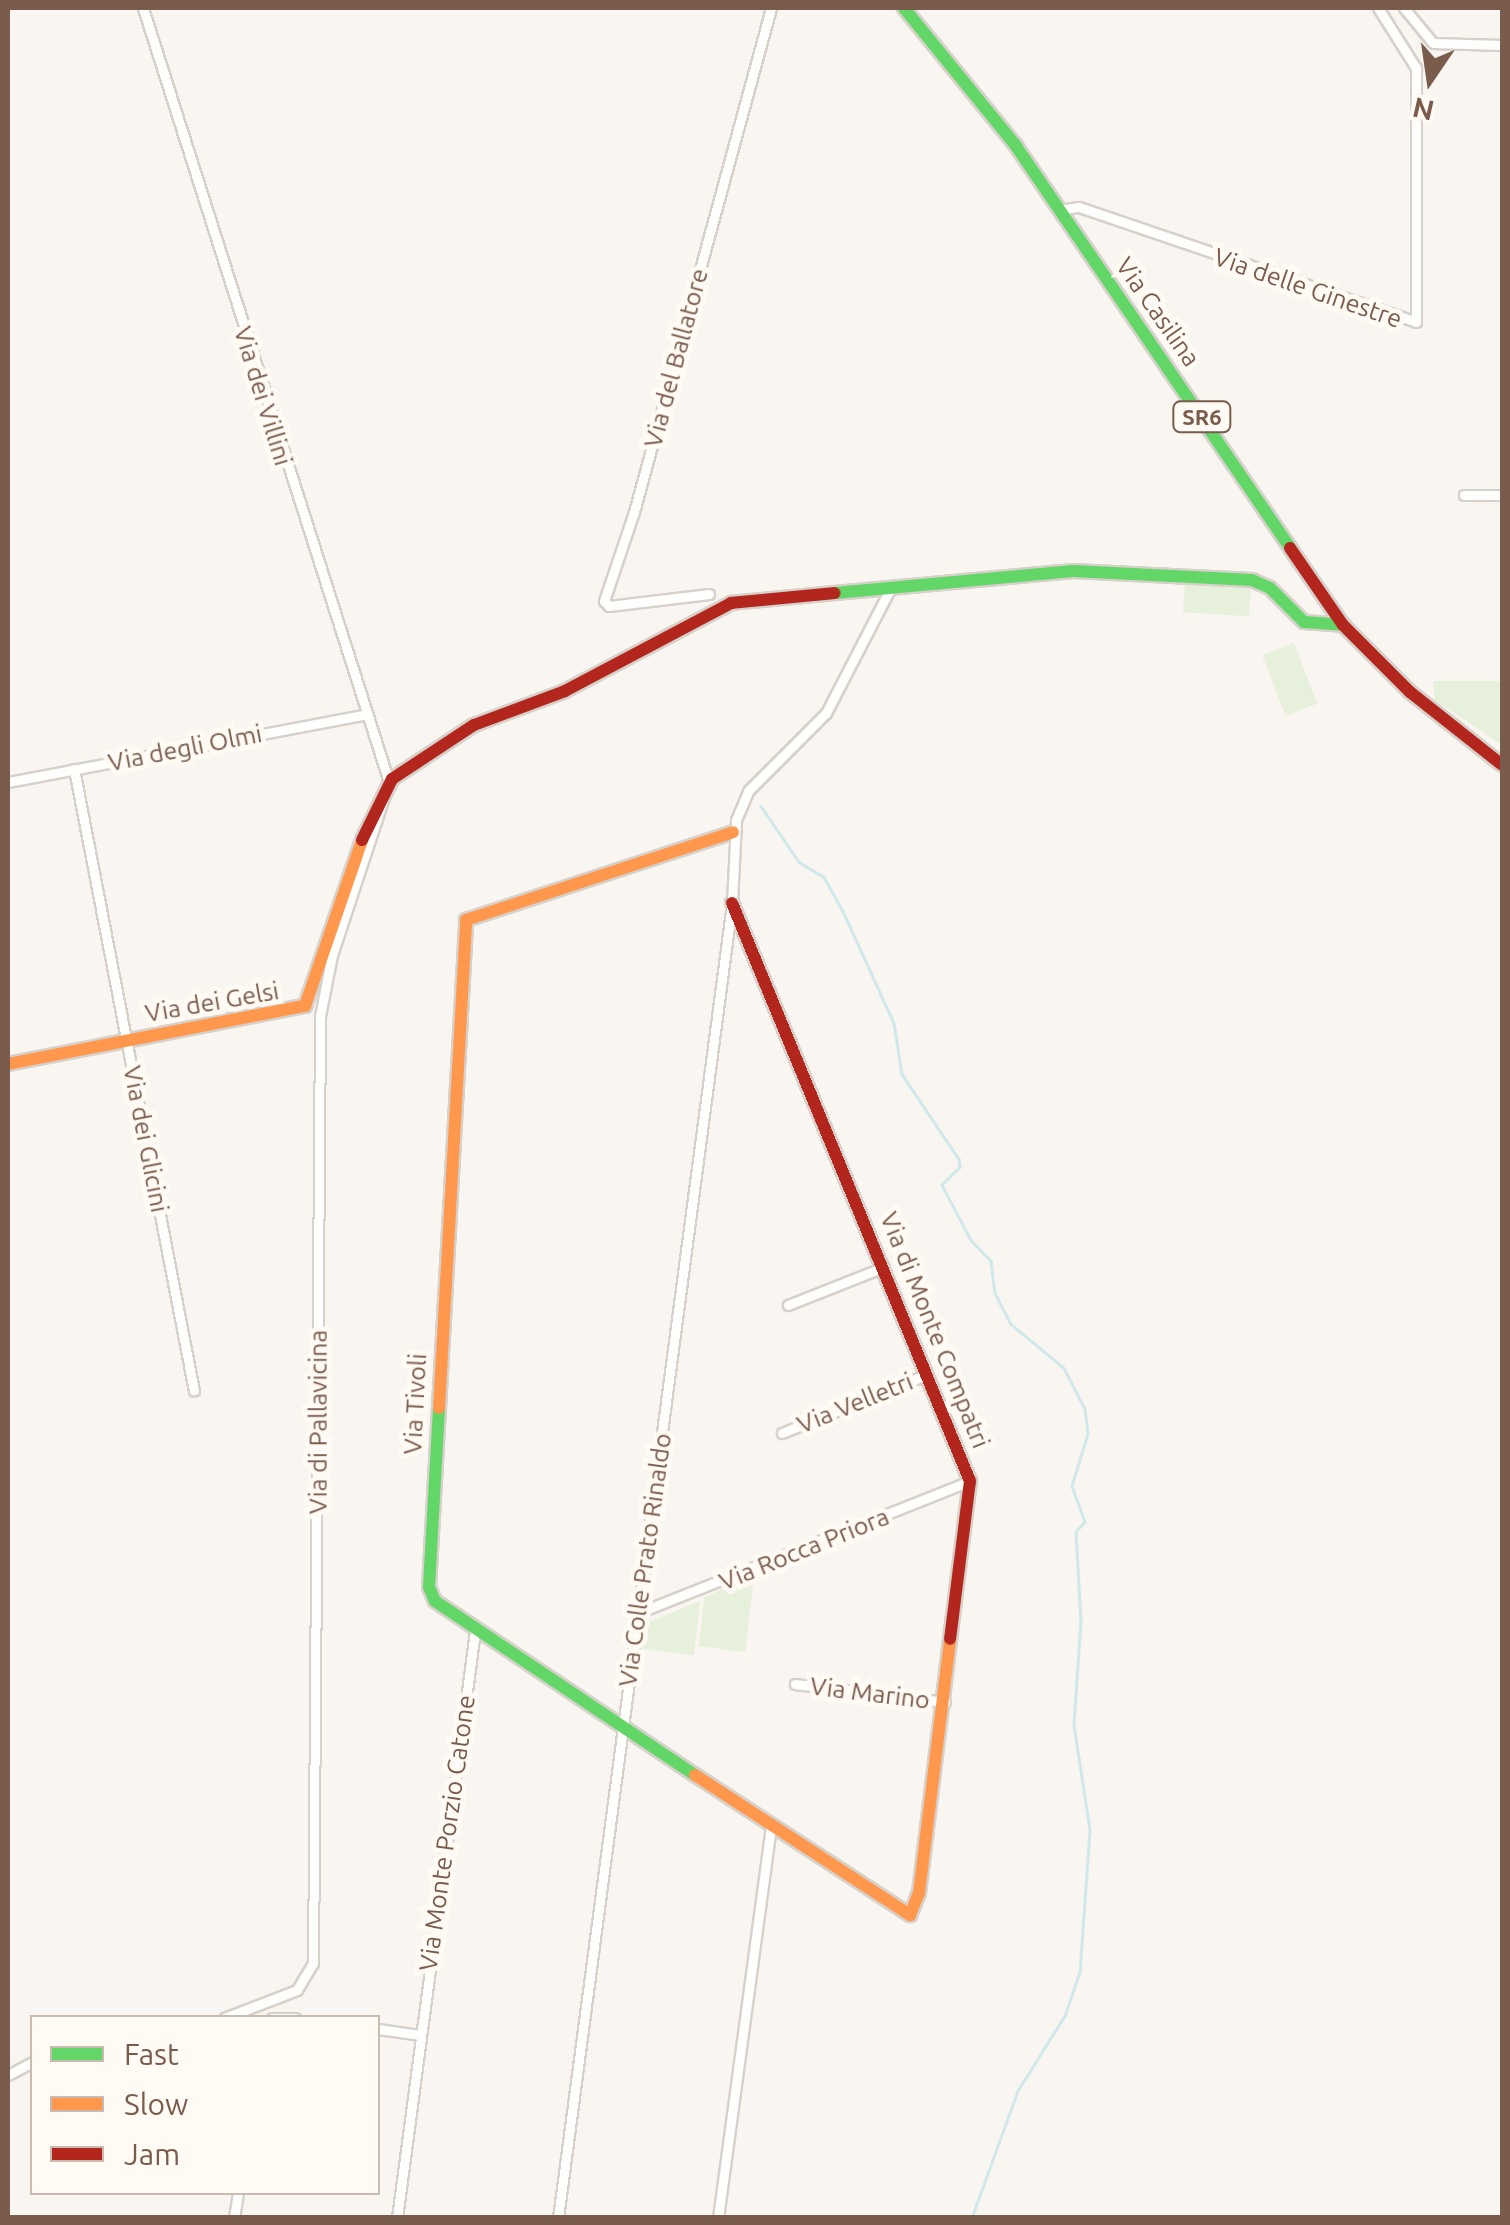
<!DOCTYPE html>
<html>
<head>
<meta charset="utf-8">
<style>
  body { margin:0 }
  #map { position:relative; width:1510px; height:2225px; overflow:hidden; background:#f9f5f0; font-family:Ubuntu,sans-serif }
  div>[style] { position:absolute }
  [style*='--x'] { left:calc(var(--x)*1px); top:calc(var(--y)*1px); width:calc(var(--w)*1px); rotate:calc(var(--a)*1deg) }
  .green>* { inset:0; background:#e7f0db; transform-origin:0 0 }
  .stream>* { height:2.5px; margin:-1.25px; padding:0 1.25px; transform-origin:1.25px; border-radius:1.25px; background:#d0e8ea }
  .roads { filter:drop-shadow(2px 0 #d7d1cb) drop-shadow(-2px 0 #d7d1cb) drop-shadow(0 2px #d7d1cb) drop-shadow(0 -2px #d7d1cb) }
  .street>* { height:9px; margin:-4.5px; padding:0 4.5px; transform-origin:4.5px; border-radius:4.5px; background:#fefefd }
  .fast>* { height:12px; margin:-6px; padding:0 6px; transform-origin:6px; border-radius:6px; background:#63d668 }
  .slow>* { height:12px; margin:-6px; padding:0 6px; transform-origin:6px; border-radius:6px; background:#ff974d }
  .jam>* { height:12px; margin:-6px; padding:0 6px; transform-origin:6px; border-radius:6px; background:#b3261e }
  span { translate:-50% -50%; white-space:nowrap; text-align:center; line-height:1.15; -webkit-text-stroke:10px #fffaf3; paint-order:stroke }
  .shield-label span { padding:2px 8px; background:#fffaf3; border:2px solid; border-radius:8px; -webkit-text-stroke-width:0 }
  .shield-label { font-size:22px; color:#7a5c4d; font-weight:700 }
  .street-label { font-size:25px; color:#7a5c4d }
  .frame { position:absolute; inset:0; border:10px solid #7a5c4d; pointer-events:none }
  .legend { position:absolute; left:30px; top:2015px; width:350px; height:180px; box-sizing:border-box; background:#fffaf3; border:2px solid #cabbb1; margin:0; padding:12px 18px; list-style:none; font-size:30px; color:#7a5c4d }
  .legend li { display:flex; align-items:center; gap:20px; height:50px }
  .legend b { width:50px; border:2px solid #cabbb1 }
  .north { position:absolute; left:1380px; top:30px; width:100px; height:100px; -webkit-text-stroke:8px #fffaf3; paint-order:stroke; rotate:193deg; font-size:28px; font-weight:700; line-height:40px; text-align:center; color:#7a5c4d }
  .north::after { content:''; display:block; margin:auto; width:35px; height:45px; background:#7a5c4d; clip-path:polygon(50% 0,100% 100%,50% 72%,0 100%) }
</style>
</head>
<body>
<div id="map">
  <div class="green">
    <div style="left:1185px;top:583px;width:66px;height:29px;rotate:4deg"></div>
    <div style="left:1294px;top:643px;width:65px;height:34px;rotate:69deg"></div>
    <div style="clip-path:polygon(1433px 681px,1502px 681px,1502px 745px,1435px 700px)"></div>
    <div style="clip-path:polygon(754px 1577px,745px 1652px,699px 1646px,704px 1597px)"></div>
    <div style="clip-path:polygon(700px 1601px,694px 1655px,641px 1649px,644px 1624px)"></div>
  </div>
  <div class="stream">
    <div style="--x:761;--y:806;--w:68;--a:55.8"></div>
    <div style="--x:799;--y:862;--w:29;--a:31"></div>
    <div style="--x:824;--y:877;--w:37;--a:61"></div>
    <div style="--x:842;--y:909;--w:125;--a:65.5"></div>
    <div style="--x:894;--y:1023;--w:52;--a:81.1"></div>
    <div style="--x:902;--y:1074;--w:102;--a:56.2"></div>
    <div style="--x:959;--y:1159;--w:8;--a:83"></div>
    <div style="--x:960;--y:1167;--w:25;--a:135"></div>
    <div style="--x:942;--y:1185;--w:62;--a:62.2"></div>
    <div style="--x:971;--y:1240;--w:29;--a:46"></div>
    <div style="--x:991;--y:1261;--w:32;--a:83"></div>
    <div style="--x:995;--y:1293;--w:35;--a:63"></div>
    <div style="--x:1011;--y:1324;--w:69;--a:39.7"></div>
    <div style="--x:1064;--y:1368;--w:46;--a:62.9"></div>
    <div style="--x:1085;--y:1409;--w:25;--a:83"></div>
    <div style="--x:1088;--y:1434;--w:54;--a:107.1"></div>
    <div style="--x:1072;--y:1486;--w:38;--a:70"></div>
    <div style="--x:1085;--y:1522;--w:13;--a:132"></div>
    <div style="--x:1076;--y:1532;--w:89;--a:86.8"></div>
    <div style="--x:1081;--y:1621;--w:104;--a:93.9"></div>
    <div style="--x:1074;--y:1725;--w:106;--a:81.3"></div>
    <div style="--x:1090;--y:1830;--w:142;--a:94"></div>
    <div style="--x:1080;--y:1972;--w:46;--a:108.8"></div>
    <div style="--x:1065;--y:2016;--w:89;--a:122.1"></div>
    <div style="--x:1018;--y:2091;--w:135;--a:109.9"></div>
  </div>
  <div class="roads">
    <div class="street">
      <div style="--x:143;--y:8;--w:812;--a:72.37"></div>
      <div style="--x:389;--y:782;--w:182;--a:108.2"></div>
      <div style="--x:332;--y:955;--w:62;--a:101.1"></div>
      <div style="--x:320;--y:1016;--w:947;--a:90.42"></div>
      <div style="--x:313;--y:1963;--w:31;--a:121"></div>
      <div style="--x:297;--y:1990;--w:78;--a:159"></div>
      <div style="--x:1404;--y:8;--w:45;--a:50.4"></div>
      <div style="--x:1433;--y:43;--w:69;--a:1.7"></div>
      <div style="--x:1059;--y:210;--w:20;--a:-9"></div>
      <div style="--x:1079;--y:207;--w:356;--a:18.8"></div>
      <div style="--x:1416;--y:322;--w:254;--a:-90"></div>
      <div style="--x:1416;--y:68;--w:71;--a:-122.3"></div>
      <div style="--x:1464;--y:495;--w:38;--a:0"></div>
      <div style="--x:709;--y:594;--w:101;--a:173.2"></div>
      <div style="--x:609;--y:606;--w:7;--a:-135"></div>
      <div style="--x:604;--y:601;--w:94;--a:-71.4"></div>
      <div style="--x:634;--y:512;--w:522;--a:-74.79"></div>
      <div style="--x:74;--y:769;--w:633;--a:79.08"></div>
      <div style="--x:8;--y:782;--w:361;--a:-10.7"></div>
      <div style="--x:788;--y:1305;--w:103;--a:-21.6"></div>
      <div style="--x:782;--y:1433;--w:157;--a:-22"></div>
      <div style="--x:638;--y:1613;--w:357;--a:-21.7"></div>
      <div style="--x:795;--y:1684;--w:151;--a:6.8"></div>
      <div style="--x:272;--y:2018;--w:23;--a:0"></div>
      <div style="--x:378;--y:2029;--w:42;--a:8.1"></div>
      <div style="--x:8;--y:2075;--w:27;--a:-28"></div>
      <div style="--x:234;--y:2218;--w:26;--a:-81"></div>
      <div style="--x:397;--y:2218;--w:592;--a:-82.43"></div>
      <div style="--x:558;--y:2218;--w:1326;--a:-82.46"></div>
      <div style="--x:732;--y:903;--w:83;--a:-87.2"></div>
      <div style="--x:736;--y:820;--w:33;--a:-67"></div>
      <div style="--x:749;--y:790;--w:109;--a:-45"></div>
      <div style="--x:826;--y:713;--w:142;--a:-62.7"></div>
      <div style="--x:718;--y:2218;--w:394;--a:-82.3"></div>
    </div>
    <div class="fast">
      <div style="--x:904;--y:8;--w:178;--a:50.9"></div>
      <div style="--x:1016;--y:146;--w:486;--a:55.7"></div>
      <div style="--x:835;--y:593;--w:239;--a:-5.3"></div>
      <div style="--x:1073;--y:571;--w:179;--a:2.9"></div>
      <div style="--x:1252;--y:580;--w:20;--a:24"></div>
      <div style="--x:1270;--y:588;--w:48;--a:45"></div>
      <div style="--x:1304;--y:622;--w:39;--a:4"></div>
      <div style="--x:439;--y:1408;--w:179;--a:93.2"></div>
      <div style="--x:429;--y:1587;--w:15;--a:67"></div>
      <div style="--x:435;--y:1601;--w:313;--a:33.8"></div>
    </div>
    <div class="slow">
      <div style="--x:8;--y:1064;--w:303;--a:-11.1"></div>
      <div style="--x:305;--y:1006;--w:176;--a:-71"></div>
      <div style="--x:439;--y:1408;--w:489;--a:-86.8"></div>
      <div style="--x:466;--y:920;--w:281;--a:-18.2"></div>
      <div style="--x:695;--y:1775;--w:257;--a:33.1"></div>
      <div style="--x:910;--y:1915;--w:24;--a:-68"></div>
      <div style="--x:919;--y:1893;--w:256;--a:-83"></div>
    </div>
    <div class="jam">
      <div style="--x:1290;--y:548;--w:93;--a:55.5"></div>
      <div style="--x:1343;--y:625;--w:95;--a:45"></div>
      <div style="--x:1410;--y:692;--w:117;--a:38.4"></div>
      <div style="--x:362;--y:840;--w:68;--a:-63.8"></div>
      <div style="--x:392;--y:779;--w:98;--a:-33.4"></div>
      <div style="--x:474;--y:725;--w:97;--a:-20.5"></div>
      <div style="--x:565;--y:691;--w:188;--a:-27.9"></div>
      <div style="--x:731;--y:603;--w:104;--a:-5.5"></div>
      <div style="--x:732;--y:903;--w:625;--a:67.62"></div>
      <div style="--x:970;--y:1481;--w:159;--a:97.2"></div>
    </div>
  </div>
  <div class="shield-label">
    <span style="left:1202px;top:417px">SR6</span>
  </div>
  <div class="street-label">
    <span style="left:1308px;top:288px;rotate:19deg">Via delle Ginestre</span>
    <span style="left:1158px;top:312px;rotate:55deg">Via Casilina</span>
    <span style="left:676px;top:358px;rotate:-75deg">Via del Ballatore</span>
    <span style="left:263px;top:396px;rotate:73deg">Via dei Villini</span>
    <span style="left:185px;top:748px;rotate:-11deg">Via degli Olmi</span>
    <span style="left:212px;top:1002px;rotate:-10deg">Via dei Gelsi</span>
    <span style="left:146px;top:1139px;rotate:79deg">Via dei Glicini</span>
    <span style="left:935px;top:1330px;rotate:68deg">Via di Monte Compatri</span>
    <span style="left:855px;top:1403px;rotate:-22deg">Via Velletri</span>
    <span style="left:415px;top:1404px;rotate:-87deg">Via Tivoli</span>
    <span style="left:318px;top:1422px;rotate:-90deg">Via di Pallavicina</span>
    <span style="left:804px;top:1549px;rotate:-22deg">Via Rocca Priora</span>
    <span style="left:645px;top:1560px;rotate:-82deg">Via Colle Prato Rinaldo</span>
    <span style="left:870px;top:1693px;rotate:7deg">Via Marino</span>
    <span style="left:447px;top:1833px;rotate:-82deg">Via Monte Porzio Catone</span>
  </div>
  <div class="frame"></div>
  <ul class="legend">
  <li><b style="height:12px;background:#63d668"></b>Fast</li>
  <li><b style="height:12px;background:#ff974d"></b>Slow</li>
  <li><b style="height:12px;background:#b3261e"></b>Jam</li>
  </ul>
  <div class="north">N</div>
</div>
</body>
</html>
